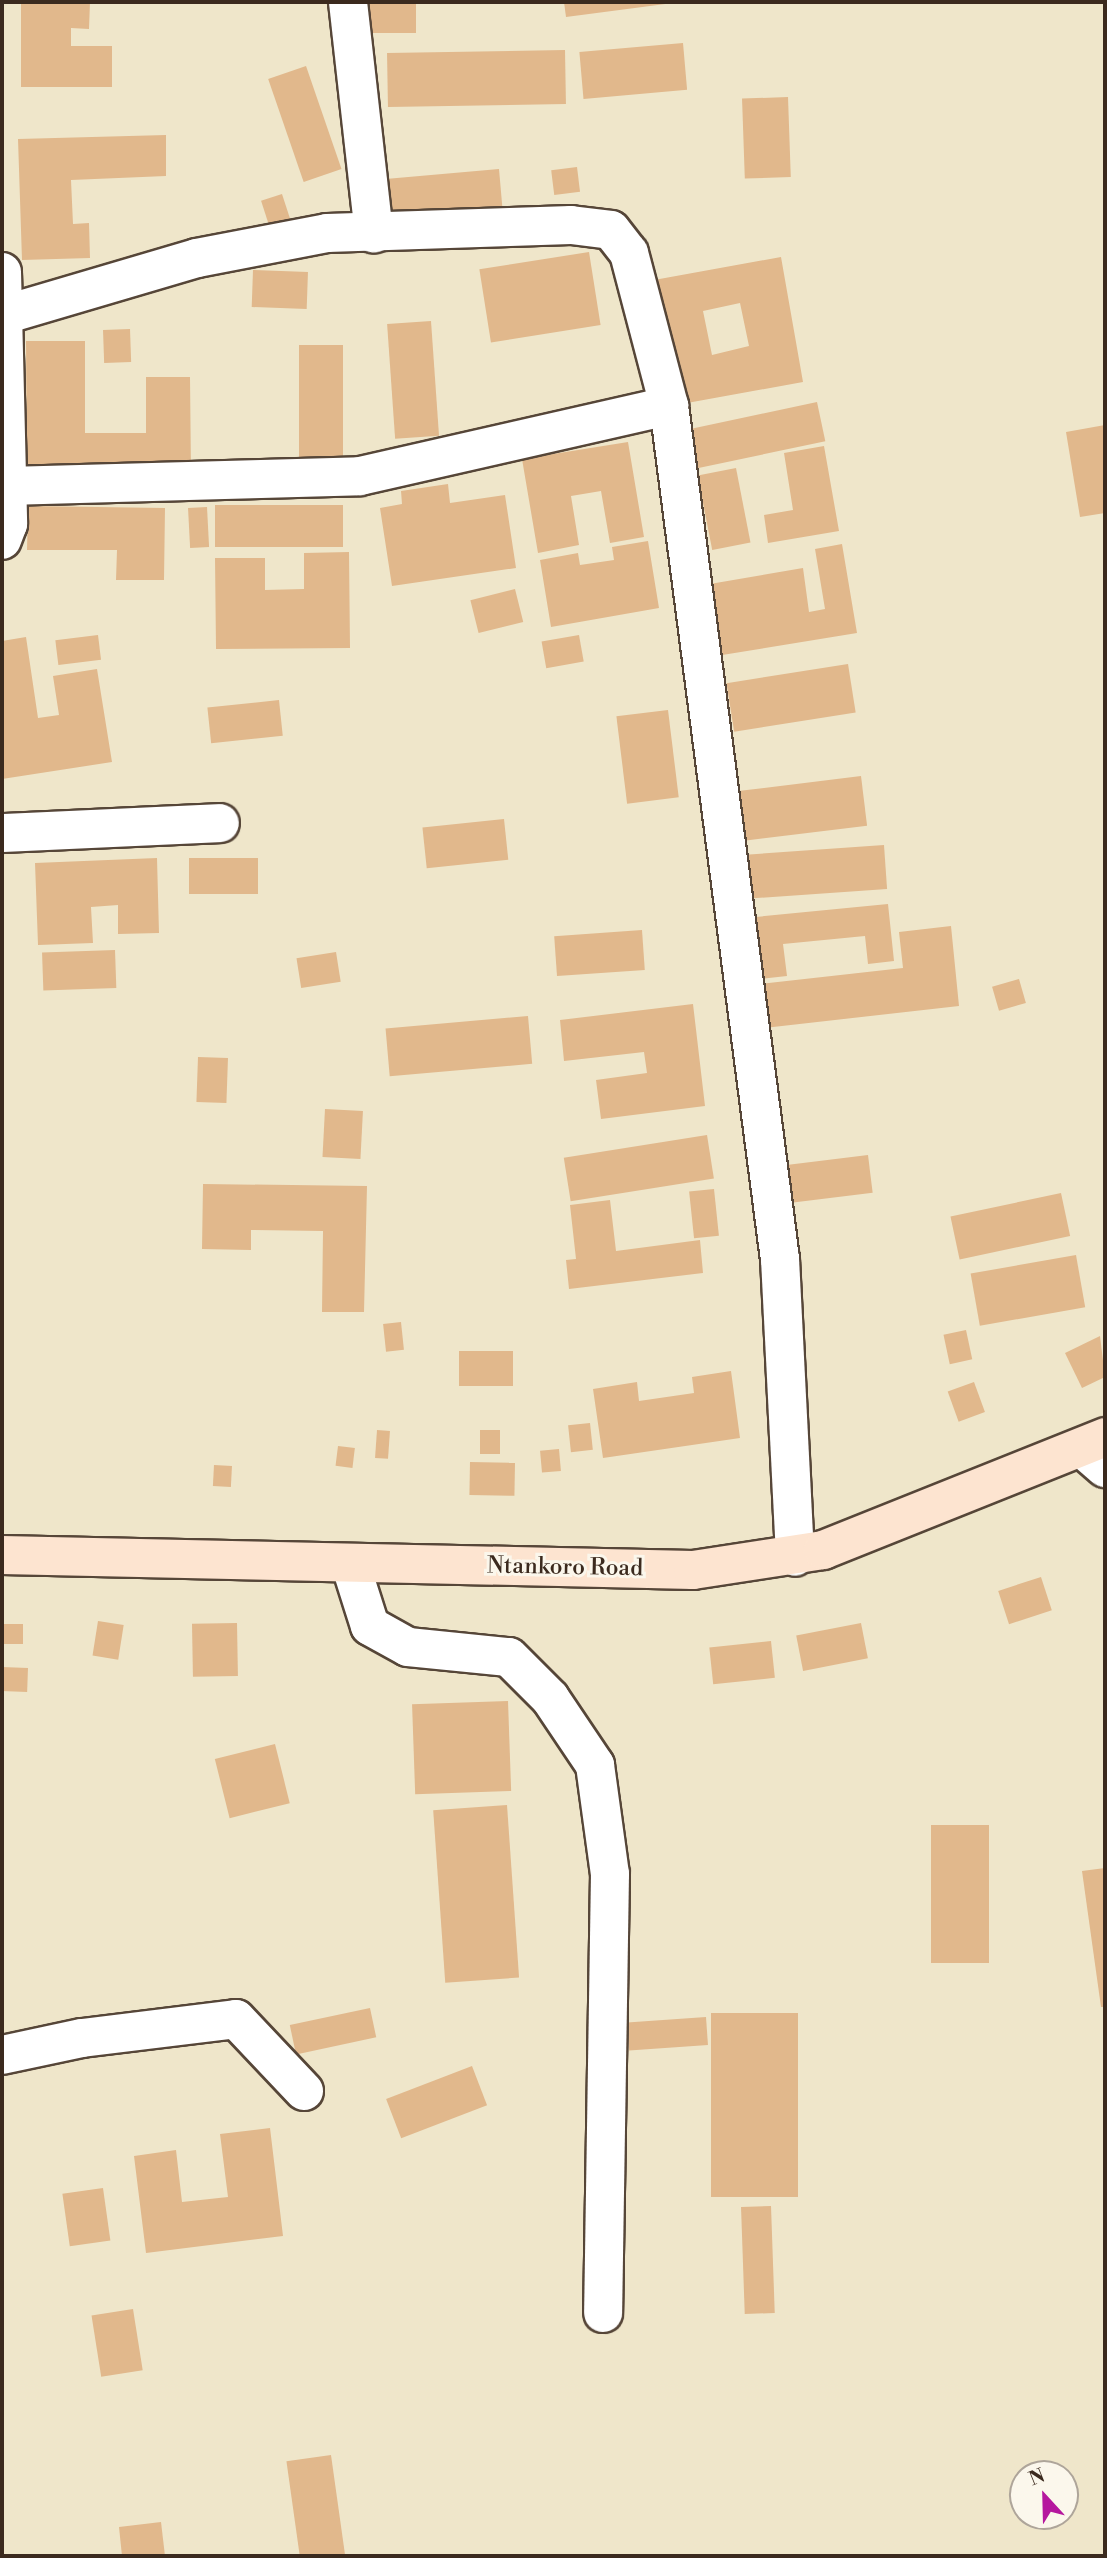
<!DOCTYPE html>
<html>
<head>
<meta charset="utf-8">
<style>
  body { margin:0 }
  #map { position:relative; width:1107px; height:2558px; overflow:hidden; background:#efe6ca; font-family:"Libre Bodoni",serif }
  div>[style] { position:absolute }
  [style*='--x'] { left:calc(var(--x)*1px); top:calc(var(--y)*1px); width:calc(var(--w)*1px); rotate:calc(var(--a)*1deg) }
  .building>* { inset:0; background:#e1b88c; transform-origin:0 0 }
  .roads { filter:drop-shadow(2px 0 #564638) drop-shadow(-2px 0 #564638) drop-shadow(0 2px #564638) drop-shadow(0 -2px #564638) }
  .minor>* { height:38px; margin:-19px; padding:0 19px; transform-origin:19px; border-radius:19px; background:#fff }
  .secondary>* { height:38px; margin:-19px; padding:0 19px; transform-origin:19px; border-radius:19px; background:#fde4d0 }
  span { translate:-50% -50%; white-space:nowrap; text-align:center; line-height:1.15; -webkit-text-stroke:6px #fbf7ec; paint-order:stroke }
  .street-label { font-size:23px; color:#3b2a1e }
  .frame { position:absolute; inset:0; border:4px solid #3b2a1e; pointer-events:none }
  .north { position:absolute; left:1009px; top:2460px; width:70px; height:70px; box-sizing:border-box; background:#fbf7ec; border:2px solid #aea59a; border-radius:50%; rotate:338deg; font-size:19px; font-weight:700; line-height:28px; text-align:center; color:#3b2a1e }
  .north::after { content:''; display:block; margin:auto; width:24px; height:32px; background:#b5179e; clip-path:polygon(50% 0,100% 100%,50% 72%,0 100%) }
</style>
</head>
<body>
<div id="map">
  <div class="building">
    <div style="clip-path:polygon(21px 2px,90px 2px,89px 29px,71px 28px,71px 46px,112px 46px,112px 87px,21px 87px)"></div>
    <div style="left:369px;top:2px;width:47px;height:31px"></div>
    <div style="clip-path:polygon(564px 2px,673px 2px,673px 3px,566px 17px)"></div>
    <div style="left:683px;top:43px;width:47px;height:104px;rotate:85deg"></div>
    <div style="left:565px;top:50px;width:54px;height:178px;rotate:89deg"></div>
    <div style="left:306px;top:66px;width:109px;height:40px;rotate:71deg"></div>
    <div style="left:788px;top:97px;width:80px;height:46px;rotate:88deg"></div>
    <div style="clip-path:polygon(166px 135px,166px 176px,71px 180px,73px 224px,89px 223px,90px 258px,22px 260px,18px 139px)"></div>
    <div style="left:577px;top:167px;width:25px;height:26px;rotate:83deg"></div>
    <div style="left:499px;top:169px;width:38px;height:111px;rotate:85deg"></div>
    <div style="left:282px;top:194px;width:29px;height:22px;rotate:72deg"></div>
    <div style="left:589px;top:252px;width:74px;height:111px;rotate:81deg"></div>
    <div style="clip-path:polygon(evenodd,781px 257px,803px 382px,676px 405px,654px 280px,781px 257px,740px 303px,749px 346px,712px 355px,703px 311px,740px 303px)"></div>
    <div style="left:253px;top:270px;width:55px;height:37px;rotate:2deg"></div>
    <div style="left:431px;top:321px;width:115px;height:44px;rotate:86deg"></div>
    <div style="left:130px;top:329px;width:33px;height:27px;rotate:88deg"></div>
    <div style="clip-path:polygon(26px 341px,85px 341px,85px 433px,146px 433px,146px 377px,190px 377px,191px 475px,27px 477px)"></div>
    <div style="left:299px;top:345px;width:44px;height:124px"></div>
    <div style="left:817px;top:402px;width:40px;height:132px;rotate:78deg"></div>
    <div style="clip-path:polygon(1105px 425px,1105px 513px,1080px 517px,1066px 432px)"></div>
    <div style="clip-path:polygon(628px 442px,644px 537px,610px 543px,601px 491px,571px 496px,579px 545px,538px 553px,522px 459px)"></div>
    <div style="clip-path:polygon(824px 446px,839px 531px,768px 543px,764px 515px,793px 510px,784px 453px)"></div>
    <div style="left:736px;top:468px;width:76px;height:39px;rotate:79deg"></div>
    <div style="clip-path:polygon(448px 484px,450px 503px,505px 495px,516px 568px,392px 586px,380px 508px,402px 504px,401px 491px)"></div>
    <div style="left:343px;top:505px;width:42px;height:128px;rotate:90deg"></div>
    <div style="clip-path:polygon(28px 506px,165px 508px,164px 580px,116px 580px,117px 550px,27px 550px)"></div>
    <div style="left:207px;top:507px;width:40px;height:19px;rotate:87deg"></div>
    <div style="clip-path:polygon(648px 541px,659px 608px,551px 627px,540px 560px,578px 553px,580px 565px,614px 560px,612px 547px)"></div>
    <div style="clip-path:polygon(842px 544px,857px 633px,716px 656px,704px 585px,803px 568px,809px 612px,825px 609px,815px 549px)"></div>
    <div style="clip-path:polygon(349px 552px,350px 648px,216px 649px,215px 558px,265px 558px,265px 590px,304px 589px,304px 553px)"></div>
    <div style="left:515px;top:589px;width:34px;height:46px;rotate:76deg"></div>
    <div style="left:98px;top:635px;width:25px;height:43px;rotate:83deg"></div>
    <div style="left:579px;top:635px;width:27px;height:38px;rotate:80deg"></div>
    <div style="clip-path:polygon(26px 637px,38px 718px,59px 715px,53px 676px,97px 669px,112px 762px,2px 779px,2px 641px)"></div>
    <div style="left:848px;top:664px;width:49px;height:123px;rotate:81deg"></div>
    <div style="left:279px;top:700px;width:36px;height:72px;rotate:84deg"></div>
    <div style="left:668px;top:710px;width:88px;height:52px;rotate:83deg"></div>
    <div style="left:861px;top:776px;width:50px;height:130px;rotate:83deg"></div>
    <div style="left:504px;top:819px;width:41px;height:82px;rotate:84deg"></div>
    <div style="left:884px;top:845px;width:44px;height:146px;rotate:86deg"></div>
    <div style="clip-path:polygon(157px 858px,159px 933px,118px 934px,118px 905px,91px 907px,93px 943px,38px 945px,35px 863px)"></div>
    <div style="left:258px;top:858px;width:36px;height:69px;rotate:90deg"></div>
    <div style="clip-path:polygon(888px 904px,894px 961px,868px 964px,865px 936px,783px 944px,787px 976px,751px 980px,745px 918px)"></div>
    <div style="clip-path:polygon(951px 926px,959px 1006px,755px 1029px,750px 985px,903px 968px,899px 932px)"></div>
    <div style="left:642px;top:930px;width:40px;height:88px;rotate:86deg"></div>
    <div style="left:115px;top:950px;width:38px;height:73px;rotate:88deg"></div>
    <div style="left:336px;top:952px;width:30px;height:40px;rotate:81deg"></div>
    <div style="left:1019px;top:979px;width:25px;height:28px;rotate:74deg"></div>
    <div style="clip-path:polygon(693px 1004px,705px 1106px,601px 1119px,596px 1080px,647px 1073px,644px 1052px,564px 1061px,560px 1020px)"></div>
    <div style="left:528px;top:1016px;width:48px;height:143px;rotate:85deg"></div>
    <div style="left:198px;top:1057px;width:30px;height:45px;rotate:2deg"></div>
    <div style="left:325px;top:1109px;width:38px;height:48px;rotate:3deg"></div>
    <div style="left:707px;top:1135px;width:44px;height:145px;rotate:81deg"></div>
    <div style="left:868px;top:1155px;width:38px;height:82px;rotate:83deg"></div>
    <div style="clip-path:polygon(203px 1184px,367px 1186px,364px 1312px,322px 1312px,323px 1231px,251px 1230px,251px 1250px,202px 1249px)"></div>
    <div style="left:714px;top:1189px;width:47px;height:25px;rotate:84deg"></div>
    <div style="left:1061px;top:1193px;width:44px;height:113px;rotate:78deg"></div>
    <div style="clip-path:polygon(610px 1200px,616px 1251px,700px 1240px,703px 1273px,569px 1289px,566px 1260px,576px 1259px,570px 1205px)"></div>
    <div style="left:1076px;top:1255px;width:53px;height:107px;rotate:80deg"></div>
    <div style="left:401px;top:1322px;width:28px;height:18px;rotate:84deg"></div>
    <div style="left:966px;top:1330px;width:30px;height:23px;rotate:78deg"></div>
    <div style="clip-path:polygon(1100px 1336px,1105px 1377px,1082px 1388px,1065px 1353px)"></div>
    <div style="left:459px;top:1351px;width:54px;height:35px"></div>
    <div style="clip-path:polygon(731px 1371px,740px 1438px,603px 1458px,593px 1389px,637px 1382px,639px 1401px,694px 1393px,692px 1377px)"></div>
    <div style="left:974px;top:1382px;width:32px;height:28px;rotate:70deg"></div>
    <div style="left:590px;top:1423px;width:27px;height:22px;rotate:84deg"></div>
    <div style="left:377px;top:1430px;width:13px;height:28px;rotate:4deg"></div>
    <div style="left:480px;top:1430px;width:20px;height:24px"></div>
    <div style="left:338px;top:1446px;width:17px;height:20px;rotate:7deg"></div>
    <div style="left:559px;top:1449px;width:22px;height:19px;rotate:85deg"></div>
    <div style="left:470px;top:1462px;width:45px;height:33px;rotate:1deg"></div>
    <div style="left:214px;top:1465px;width:18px;height:21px;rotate:3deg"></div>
    <div style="left:1041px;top:1577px;width:35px;height:45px;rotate:72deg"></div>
    <div style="left:98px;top:1621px;width:26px;height:35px;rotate:9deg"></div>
    <div style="left:237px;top:1623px;width:53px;height:45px;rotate:89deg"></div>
    <div style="left:861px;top:1623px;width:36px;height:66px;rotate:79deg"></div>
    <div style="left:2px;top:1624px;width:21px;height:20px"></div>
    <div style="left:771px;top:1641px;width:37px;height:62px;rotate:84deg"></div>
    <div style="left:2px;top:1667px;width:26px;height:24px;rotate:2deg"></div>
    <div style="left:508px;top:1701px;width:90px;height:96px;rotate:88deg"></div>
    <div style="left:275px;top:1744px;width:61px;height:62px;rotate:76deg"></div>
    <div style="left:507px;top:1805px;width:173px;height:74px;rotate:86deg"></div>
    <div style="left:931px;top:1825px;width:58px;height:138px"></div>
    <div style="clip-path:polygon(1105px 1868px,1105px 2007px,1101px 2007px,1082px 1871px)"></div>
    <div style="left:370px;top:2008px;width:30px;height:82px;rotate:78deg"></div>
    <div style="left:798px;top:2013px;width:184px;height:87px;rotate:90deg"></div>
    <div style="left:706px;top:2017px;width:28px;height:79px;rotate:86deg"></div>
    <div style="left:472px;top:2066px;width:42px;height:92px;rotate:69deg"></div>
    <div style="clip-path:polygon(270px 2128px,283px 2236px,146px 2253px,134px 2156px,176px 2150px,182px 2202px,228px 2197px,220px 2134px)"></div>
    <div style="left:103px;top:2188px;width:53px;height:41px;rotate:82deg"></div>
    <div style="left:771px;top:2206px;width:107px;height:30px;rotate:88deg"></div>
    <div style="left:133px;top:2309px;width:62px;height:42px;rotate:81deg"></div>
    <div style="left:331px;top:2455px;width:102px;height:45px;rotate:82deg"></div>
    <div style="clip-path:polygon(161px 2522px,165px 2556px,122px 2556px,119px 2527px)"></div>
  </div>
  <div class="roads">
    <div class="minor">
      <div style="--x:348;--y:2;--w:233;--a:83.6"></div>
      <div style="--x:2;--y:272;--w:252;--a:88.6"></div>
      <div style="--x:8;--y:524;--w:17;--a:111"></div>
      <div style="--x:7;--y:314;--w:198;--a:-16.4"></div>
      <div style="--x:197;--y:258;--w:132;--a:-10.9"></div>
      <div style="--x:327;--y:233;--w:244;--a:-1.9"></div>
      <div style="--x:571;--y:225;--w:40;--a:7.1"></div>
      <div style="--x:611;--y:230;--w:29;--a:52"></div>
      <div style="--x:629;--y:253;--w:158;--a:75.3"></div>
      <div style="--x:669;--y:406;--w:860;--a:82.59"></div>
      <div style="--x:780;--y:1259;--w:298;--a:87.1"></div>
      <div style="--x:8;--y:486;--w:352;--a:-1.6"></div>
      <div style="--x:360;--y:476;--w:317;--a:-12.8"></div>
      <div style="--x:2;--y:833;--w:218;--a:-2.6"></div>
      <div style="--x:1083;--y:1449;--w:29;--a:41"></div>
      <div style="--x:350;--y:1563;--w:66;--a:72.4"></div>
      <div style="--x:370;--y:1626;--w:43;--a:28.9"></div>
      <div style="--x:408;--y:1647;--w:101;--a:5.7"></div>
      <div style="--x:509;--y:1657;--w:58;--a:45"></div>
      <div style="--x:550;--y:1698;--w:81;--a:56.1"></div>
      <div style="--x:595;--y:1765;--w:110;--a:82.2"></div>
      <div style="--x:610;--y:1874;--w:439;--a:90.9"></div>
      <div style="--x:2;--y:2055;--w:82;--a:-12"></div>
      <div style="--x:82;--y:2038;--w:155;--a:-7"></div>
      <div style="--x:236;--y:2019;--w:99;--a:46.6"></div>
    </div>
    <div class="secondary">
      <div style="--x:2;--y:1555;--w:691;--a:1.24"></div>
      <div style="--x:693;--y:1570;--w:132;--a:-8.7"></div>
      <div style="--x:823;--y:1550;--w:304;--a:-21.8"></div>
    </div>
  </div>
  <div class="street-label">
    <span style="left:565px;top:1567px;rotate:1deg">Ntankoro Road</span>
  </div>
  <div class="frame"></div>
  <div class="north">N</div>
</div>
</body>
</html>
